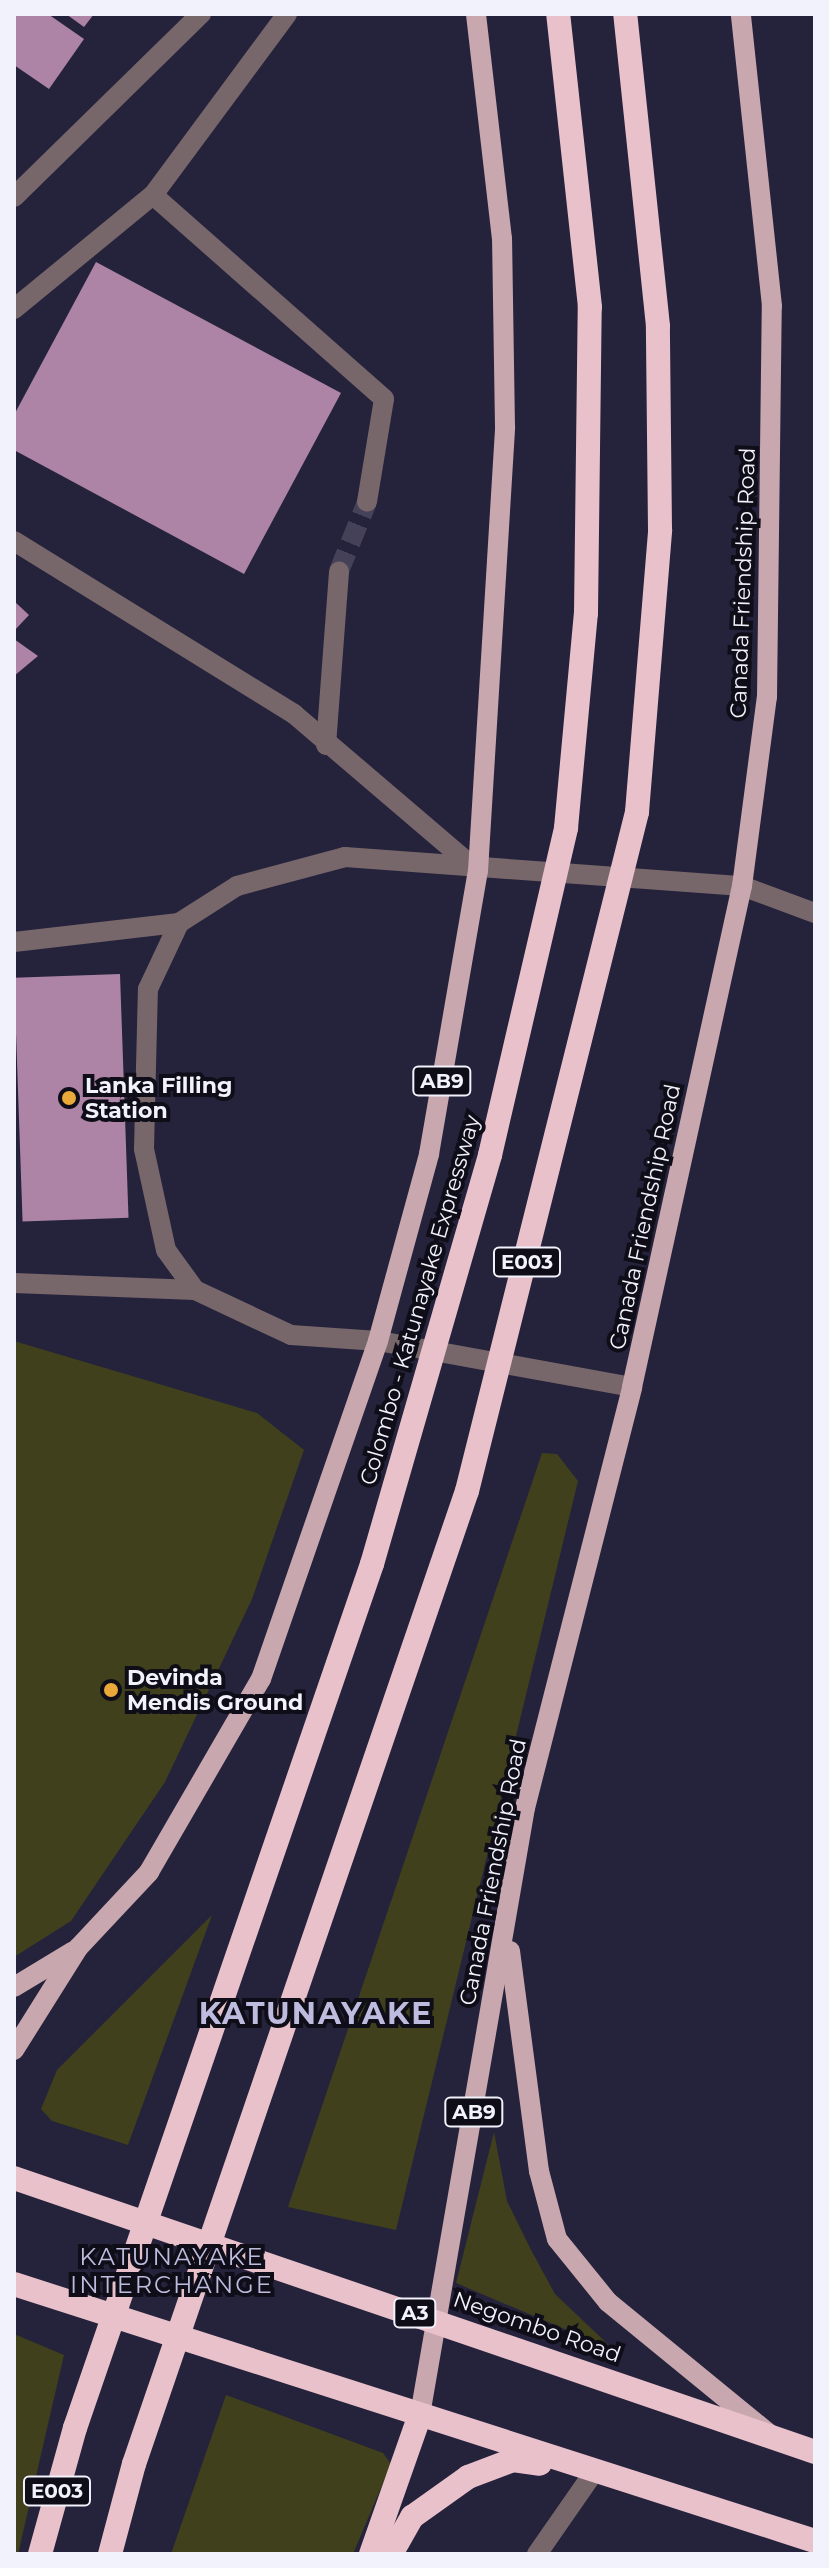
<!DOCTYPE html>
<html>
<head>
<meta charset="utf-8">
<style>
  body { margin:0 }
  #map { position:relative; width:829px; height:2568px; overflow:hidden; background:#25223b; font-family:Montserrat,sans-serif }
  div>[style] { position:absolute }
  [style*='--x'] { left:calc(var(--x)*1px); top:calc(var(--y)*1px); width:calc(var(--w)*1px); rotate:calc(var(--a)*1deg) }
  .green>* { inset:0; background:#40411c }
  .building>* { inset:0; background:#ad84a5; transform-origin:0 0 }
  .minor-tunnel>* { height:20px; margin-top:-10px; transform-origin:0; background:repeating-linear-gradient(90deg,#444158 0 20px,transparent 0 30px) }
  .minor>* { height:20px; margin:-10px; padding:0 10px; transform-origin:10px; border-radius:10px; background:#77676a }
  .major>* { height:20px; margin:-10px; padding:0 10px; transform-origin:10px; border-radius:10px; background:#c8a7af }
  .highway>* { height:24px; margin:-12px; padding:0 12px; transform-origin:12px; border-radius:12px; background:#e9c1cb }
  .highway-bridge>* { height:24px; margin:-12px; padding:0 12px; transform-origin:12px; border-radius:12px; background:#e9c1cb }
  .dots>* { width:22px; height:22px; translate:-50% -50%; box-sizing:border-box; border:4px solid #0e0d18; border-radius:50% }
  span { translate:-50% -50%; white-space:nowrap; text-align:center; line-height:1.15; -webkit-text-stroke:8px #0e0d18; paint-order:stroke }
  .shield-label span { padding:2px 6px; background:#0e0d18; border:2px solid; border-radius:6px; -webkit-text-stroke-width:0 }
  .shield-label { font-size:20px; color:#f2f2fc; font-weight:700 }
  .street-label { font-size:22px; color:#f2f2fc }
  .poi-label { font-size:22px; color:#f2f2fc; font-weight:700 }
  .left { translate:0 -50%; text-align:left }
  .neighbourhood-label { font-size:24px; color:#bebcde; letter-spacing:2px }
  .district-label { font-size:30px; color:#bebcde; font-weight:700; letter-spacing:2px }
  .frame { position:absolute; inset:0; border:16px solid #f2f2fc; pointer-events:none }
</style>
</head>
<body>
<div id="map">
  <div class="green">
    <div style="clip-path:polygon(14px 1341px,257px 1413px,304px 1450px,252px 1599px,165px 1782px,71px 1921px,14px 1957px)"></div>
    <div style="clip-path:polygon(542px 1453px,557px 1454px,578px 1481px,396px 2230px,288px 2207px)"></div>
    <div style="clip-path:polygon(212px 1915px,128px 2145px,52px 2121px,41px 2109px,57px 2070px)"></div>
    <div style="clip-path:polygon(494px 2132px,507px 2201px,530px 2248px,555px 2294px,614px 2350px,456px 2283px)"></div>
    <div style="clip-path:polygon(14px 2334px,64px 2355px,18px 2554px,14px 2554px)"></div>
    <div style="clip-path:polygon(226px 2395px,383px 2453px,391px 2464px,353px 2554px,171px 2554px)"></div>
  </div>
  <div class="building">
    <div style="clip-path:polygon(14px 14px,48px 14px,84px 39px,49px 89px,14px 65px)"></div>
    <div style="clip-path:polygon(66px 14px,94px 14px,84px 27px)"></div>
    <div style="clip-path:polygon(96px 262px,341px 393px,244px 574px,14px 450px,14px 415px)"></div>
    <div style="clip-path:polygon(14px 601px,29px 615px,14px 631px)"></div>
    <div style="clip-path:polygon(14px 639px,38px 656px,14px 676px)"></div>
    <div style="left:120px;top:974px;width:244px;height:106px;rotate:88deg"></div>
  </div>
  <div class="minor-tunnel">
    <div style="--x:339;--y:571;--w:74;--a:-67.9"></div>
  </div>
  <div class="minor">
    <div style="--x:287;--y:14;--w:225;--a:126.5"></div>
    <div style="--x:153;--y:195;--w:308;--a:41.4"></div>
    <div style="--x:384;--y:399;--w:104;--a:99.4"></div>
    <div style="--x:14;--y:197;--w:262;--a:-44.4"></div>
    <div style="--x:14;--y:309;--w:180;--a:-39.4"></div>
    <div style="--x:14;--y:541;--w:329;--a:31.7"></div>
    <div style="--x:294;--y:714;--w:242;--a:40.5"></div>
    <div style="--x:326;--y:745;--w:174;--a:-85.7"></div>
    <div style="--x:14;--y:942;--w:166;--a:-6.6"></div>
    <div style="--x:14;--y:1283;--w:181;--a:2.2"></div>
    <div style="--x:632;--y:1387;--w:258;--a:-169.7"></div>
    <div style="--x:378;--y:1341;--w:87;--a:-176.1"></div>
    <div style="--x:291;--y:1335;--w:106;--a:-154.9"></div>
    <div style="--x:195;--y:1290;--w:49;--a:-125.9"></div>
    <div style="--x:166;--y:1250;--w:103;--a:-102.3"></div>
    <div style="--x:144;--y:1149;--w:160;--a:-88.6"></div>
    <div style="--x:148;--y:989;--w:73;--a:-64.8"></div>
    <div style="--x:179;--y:923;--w:69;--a:-32.5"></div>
    <div style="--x:237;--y:886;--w:112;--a:-15"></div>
    <div style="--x:345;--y:857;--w:398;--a:4.2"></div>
    <div style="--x:742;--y:886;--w:78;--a:20.3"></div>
    <div style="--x:537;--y:2554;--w:100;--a:-55.2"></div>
  </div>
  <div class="major">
    <div style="--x:510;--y:1951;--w:222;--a:82.5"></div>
    <div style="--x:539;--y:2171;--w:70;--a:75.2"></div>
    <div style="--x:557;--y:2239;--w:81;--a:51"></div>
    <div style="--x:608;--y:2302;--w:207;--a:39.3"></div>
    <div style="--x:14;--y:1987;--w:68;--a:-31.1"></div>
    <div style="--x:14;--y:2050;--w:120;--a:-57.9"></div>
    <div style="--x:78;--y:1948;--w:104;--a:-46.9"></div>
    <div style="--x:149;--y:1872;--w:223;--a:-59.9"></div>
    <div style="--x:261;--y:1679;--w:358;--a:-70.9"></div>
    <div style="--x:378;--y:1341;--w:194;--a:-74.7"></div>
    <div style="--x:429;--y:1154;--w:287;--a:-80.2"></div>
    <div style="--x:478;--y:871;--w:445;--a:-86.5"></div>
    <div style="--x:505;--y:427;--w:188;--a:-90.9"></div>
    <div style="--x:502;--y:239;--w:226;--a:-96.6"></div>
    <div style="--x:420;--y:2415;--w:616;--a:-80.19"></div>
    <div style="--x:525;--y:1808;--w:434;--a:-75.7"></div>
    <div style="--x:632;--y:1387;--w:513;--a:-77.62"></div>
    <div style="--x:742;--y:886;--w:191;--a:-82.5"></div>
    <div style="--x:767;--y:697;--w:391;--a:-89.3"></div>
    <div style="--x:772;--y:306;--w:294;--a:-96.1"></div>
  </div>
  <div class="highway">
    <div style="--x:14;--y:2178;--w:847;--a:18.88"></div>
    <div style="--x:14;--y:2284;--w:841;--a:17.79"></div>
    <div style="--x:40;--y:2554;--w:131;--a:-74.5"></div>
    <div style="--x:110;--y:2554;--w:93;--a:-75.1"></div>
    <div style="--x:371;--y:2554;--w:147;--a:-70.6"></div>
    <div style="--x:391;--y:2554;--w:43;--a:-60.4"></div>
    <div style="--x:412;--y:2517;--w:69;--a:-35.5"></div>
    <div style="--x:468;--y:2477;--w:48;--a:-20.7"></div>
    <div style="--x:513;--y:2460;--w:27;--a:8"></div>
  </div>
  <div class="highway-bridge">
    <div style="--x:75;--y:2428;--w:914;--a:-71.03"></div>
    <div style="--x:372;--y:1564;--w:426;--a:-73.9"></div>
    <div style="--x:490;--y:1155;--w:336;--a:-76.9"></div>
    <div style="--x:566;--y:828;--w:216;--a:-84.7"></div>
    <div style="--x:586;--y:613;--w:306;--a:-89.3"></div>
    <div style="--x:590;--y:307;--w:295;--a:-96.2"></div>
    <div style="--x:134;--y:2464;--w:1028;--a:-71.11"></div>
    <div style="--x:467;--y:1491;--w:700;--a:-75.94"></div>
    <div style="--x:637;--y:812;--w:283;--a:-85.3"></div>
    <div style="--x:660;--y:530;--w:204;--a:-90.6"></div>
    <div style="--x:658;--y:326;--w:314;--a:-96"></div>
  </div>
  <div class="dots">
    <div style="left:69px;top:1098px;background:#eba93a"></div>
    <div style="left:111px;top:1690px;background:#eba93a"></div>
  </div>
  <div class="shield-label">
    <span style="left:442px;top:1081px">AB9</span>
    <span style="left:527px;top:1262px">E003</span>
    <span style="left:474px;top:2112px">AB9</span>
    <span style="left:415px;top:2313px">A3</span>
    <span style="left:57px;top:2491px">E003</span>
  </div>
  <div class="street-label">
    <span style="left:743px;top:583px;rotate:-88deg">Canada Friendship Road</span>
    <span style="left:645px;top:1217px;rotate:-78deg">Canada Friendship Road</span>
    <span style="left:420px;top:1300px;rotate:-74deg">Colombo - Katunayake Expressway</span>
    <span style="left:493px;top:1872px;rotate:-79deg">Canada Friendship Road</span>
    <span style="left:537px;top:2327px;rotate:19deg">Negombo Road</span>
  </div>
  <div class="poi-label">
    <span class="left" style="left:85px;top:1098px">Lanka Filling<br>Station</span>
    <span class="left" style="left:127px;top:1690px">Devinda<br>Mendis Ground</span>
  </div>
  <div class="neighbourhood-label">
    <span style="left:172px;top:2271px">KATUNAYAKE<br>INTERCHANGE</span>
  </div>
  <div class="district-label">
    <span style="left:316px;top:2014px">KATUNAYAKE</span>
  </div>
  <div class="frame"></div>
</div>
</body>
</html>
